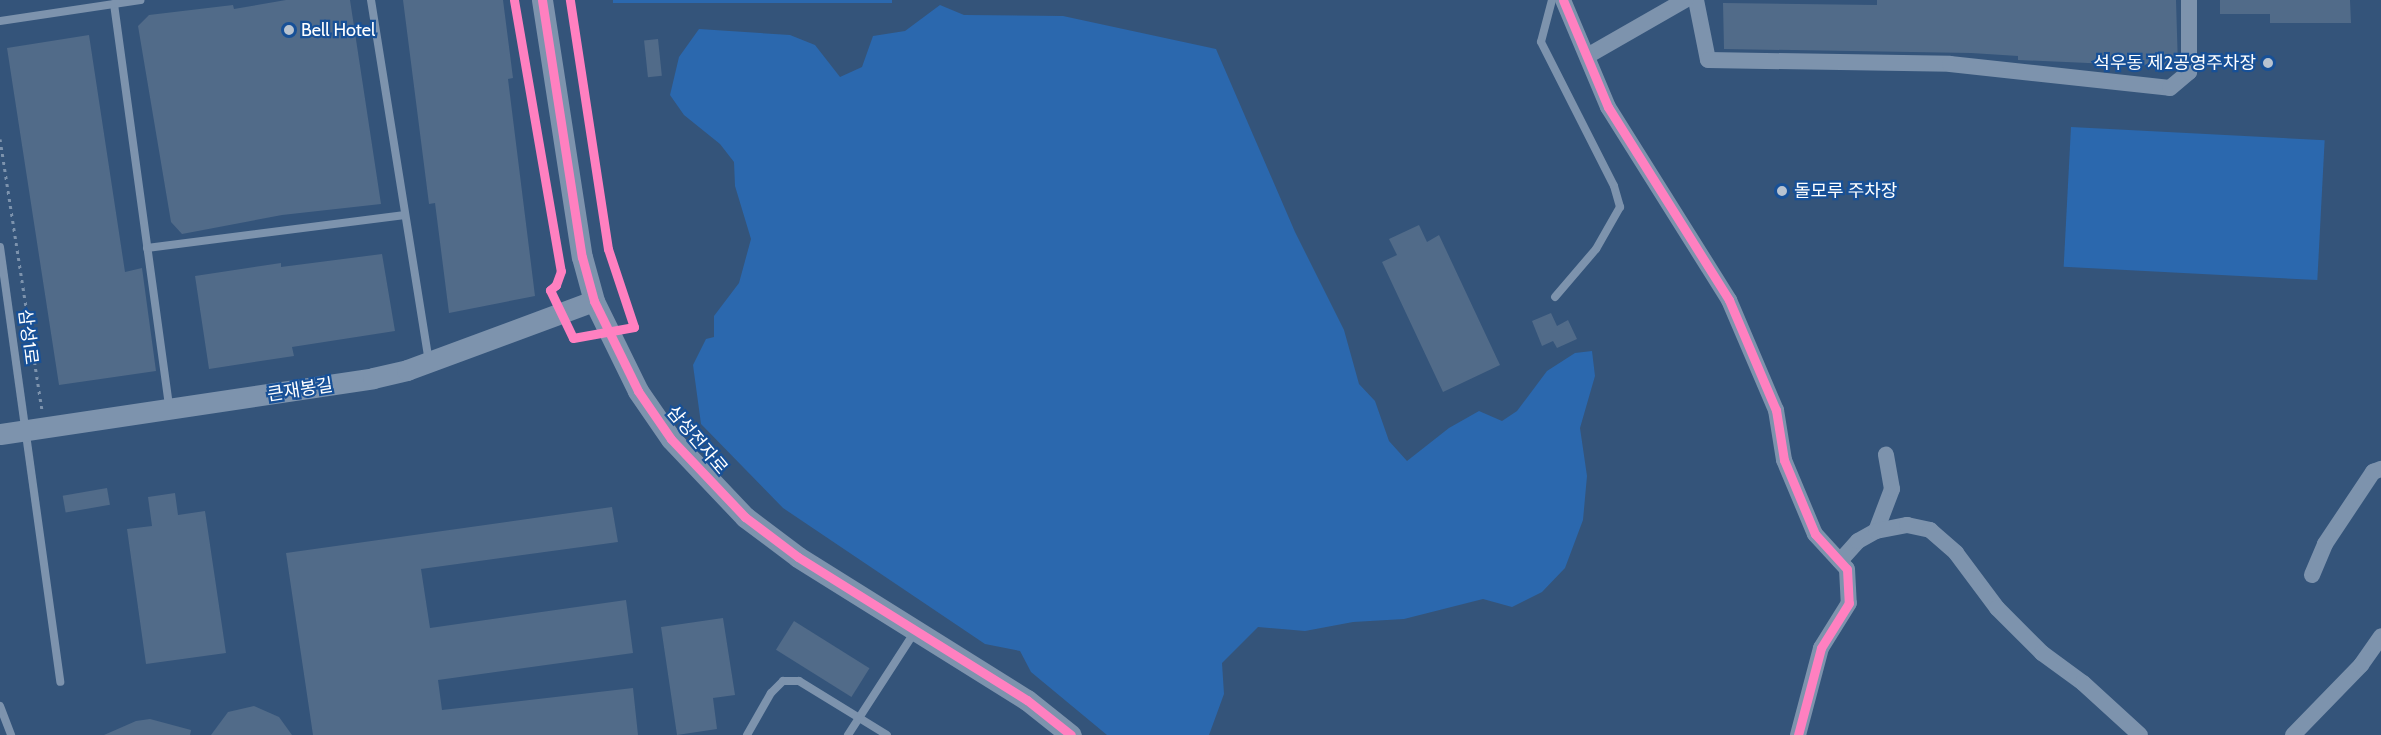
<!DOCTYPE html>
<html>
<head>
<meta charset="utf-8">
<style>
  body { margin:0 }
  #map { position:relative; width:2381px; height:735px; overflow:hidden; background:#34547a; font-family:Cabin,"Noto Sans KR",sans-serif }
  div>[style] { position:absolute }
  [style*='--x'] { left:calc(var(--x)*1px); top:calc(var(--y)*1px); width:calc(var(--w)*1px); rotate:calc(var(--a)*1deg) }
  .green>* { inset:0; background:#2b68ae; transform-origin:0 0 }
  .building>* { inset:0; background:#516b89; transform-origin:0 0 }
  .path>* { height:3px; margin-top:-1.5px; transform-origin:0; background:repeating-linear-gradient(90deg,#7d93ad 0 3px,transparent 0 7.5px) }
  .service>* { height:8px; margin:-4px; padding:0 4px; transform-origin:4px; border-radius:4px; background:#7d93ad }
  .minor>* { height:16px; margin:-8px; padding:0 8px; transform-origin:8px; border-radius:8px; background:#7d93ad }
  .tertiary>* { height:21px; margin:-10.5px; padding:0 10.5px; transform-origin:10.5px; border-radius:10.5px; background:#7d93ad }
  .cycleway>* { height:9px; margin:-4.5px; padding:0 4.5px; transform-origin:4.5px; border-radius:4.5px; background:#ff80c0 }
  .dots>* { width:16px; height:16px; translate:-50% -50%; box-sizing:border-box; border:3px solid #175097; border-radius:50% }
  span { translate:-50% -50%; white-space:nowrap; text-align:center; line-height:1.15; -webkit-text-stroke:4.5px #175097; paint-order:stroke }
  .poi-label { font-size:18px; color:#fff }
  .left { translate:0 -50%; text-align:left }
  .right { translate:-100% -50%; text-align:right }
  .street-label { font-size:18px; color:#fff }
</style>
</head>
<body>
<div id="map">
  <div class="green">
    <div style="left:613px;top:0;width:279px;height:3px"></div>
    <div style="clip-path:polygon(940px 5px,964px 15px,1063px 16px,1216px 49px,1295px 232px,1344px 330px,1359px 384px,1375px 401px,1389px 441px,1407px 461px,1449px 428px,1479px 411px,1502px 421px,1517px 411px,1547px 371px,1575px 353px,1592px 351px,1595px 376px,1580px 428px,1587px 476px,1583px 520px,1565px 568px,1542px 592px,1512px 607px,1483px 599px,1404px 619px,1353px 622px,1305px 631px,1258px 627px,1222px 663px,1224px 694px,1209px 735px,1107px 735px,1031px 672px,1020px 651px,985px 644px,783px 508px,701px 424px,693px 365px,706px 339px,714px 337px,714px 316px,739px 283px,751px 239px,735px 186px,734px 162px,720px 144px,684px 115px,670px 95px,679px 57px,699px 29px,790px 35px,815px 45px,840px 77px,862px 67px,873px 36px,905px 31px)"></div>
    <div style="left:2071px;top:127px;width:254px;height:140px;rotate:3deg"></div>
  </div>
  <div class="building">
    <div style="clip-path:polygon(286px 0,350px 0,381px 204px,282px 215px,182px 234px,171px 222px,138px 26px,149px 15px,233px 5px,234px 9px)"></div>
    <div style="clip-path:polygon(403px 0,503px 0,513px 78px,508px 79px,535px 296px,449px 313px,435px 203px,429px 204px)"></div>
    <div style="clip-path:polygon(1877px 0,2176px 0,2178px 67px,2018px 60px,2018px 56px,1971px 53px,1724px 49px,1723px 3px,1877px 5px)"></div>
    <div style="clip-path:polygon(2220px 0,2350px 0,2351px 23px,2270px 23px,2270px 14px,2220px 14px)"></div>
    <div style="clip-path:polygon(89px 35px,125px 272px,142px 268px,156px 371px,59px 385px,7px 48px)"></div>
    <div style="left:658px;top:39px;width:37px;height:14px;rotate:84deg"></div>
    <div style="clip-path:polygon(1419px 225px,1427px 242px,1439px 235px,1500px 365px,1443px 392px,1382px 262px,1397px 255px,1389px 239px)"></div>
    <div style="clip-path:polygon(382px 254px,395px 331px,292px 347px,294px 356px,209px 369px,195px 276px,281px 263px,281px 267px)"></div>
    <div style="clip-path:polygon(1551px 313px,1557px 326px,1568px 320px,1577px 339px,1557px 348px,1553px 341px,1542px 346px,1532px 321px)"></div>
    <div style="left:107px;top:488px;width:17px;height:45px;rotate:80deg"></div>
    <div style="clip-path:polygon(175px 493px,178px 515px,205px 511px,226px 653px,146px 664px,127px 529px,152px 526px,148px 497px)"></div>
    <div style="clip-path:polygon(612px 507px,618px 542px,421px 569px,430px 628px,626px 600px,633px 653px,438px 680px,442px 710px,633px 688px,638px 735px,313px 735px,286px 553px)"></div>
    <div style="clip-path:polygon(723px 618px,735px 695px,713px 698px,717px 729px,677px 735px,661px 627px)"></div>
    <div style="left:794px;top:621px;width:89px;height:34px;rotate:32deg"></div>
    <div style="clip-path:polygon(254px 706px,279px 717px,292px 735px,211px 735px,228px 712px)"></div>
    <div style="clip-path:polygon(150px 719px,191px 730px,190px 735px,104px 735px,136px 721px)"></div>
  </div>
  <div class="path">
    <div style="--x:0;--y:139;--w:274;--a:81.2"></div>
  </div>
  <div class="service">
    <div style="--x:371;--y:0;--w:367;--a:80.9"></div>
    <div style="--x:1552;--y:0;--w:43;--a:104.7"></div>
    <div style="--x:1541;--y:42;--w:161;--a:63.1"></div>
    <div style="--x:1614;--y:186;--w:22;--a:74"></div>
    <div style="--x:1620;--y:207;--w:48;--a:119.7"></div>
    <div style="--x:1596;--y:249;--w:63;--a:130.5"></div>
    <div style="--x:114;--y:4;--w:408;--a:82.2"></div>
    <div style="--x:0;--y:21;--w:142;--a:-8.5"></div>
    <div style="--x:0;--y:247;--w:439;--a:82.1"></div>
    <div style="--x:147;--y:248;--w:260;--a:-7.3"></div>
    <div style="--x:0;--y:706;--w:31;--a:69"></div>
    <div style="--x:747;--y:735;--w:48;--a:-60.3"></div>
    <div style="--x:771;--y:693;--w:17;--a:-45"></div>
    <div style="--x:783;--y:681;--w:16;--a:0"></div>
    <div style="--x:799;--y:681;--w:103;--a:31.5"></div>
    <div style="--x:848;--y:735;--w:125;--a:-57.1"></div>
  </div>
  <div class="minor">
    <div style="--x:1563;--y:0;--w:116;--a:67.2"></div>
    <div style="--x:1608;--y:107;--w:228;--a:57.9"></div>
    <div style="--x:1729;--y:300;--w:120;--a:66.9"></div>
    <div style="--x:1776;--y:410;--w:51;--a:80.9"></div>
    <div style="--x:1784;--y:460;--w:80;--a:67.3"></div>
    <div style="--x:1815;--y:534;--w:47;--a:47.6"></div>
    <div style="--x:1847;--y:569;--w:34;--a:87"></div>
    <div style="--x:1849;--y:603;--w:53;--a:121.9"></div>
    <div style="--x:1821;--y:648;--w:90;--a:104.8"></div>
    <div style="--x:1696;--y:0;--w:61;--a:78.7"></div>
    <div style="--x:1708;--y:60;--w:242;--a:0.9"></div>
    <div style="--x:1950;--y:64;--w:221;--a:6.2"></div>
    <div style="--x:2170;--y:88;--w:25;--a:-40"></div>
    <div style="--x:2189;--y:72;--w:72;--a:-90"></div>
    <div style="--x:1589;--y:55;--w:111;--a:-29.8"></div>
    <div style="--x:1876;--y:531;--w:45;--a:-69.1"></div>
    <div style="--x:1892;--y:489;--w:35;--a:-100"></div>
    <div style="--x:1840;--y:561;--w:27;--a:-48"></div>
    <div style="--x:1858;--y:541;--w:21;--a:-29"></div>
    <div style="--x:1876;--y:531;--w:32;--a:-11"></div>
    <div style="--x:1907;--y:525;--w:24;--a:12"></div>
    <div style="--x:1930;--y:530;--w:35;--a:41"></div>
    <div style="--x:1956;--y:553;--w:69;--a:53.3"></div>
    <div style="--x:1997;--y:608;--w:64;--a:45"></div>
    <div style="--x:2042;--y:653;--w:51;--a:36.2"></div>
    <div style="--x:2083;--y:683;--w:77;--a:42.4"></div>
    <div style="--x:2312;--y:575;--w:34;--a:-67"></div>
    <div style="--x:2325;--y:544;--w:87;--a:-56.3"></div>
    <div style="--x:2373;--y:472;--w:9;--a:-21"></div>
    <div style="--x:2293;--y:735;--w:98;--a:-45.8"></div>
    <div style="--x:2361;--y:665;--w:35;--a:-55"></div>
  </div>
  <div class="tertiary">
    <div style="--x:542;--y:0;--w:260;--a:81.2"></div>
    <div style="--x:582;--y:257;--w:46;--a:74.7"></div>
    <div style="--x:594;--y:301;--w:100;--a:63.9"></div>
    <div style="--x:638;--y:391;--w:58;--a:55.5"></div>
    <div style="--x:671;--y:439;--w:108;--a:46.5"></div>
    <div style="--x:745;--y:517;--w:66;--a:37"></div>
    <div style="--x:798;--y:557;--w:270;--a:32"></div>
    <div style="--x:1027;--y:700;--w:56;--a:38.5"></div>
    <div style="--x:0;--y:434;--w:377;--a:-8.5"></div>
    <div style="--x:373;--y:378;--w:35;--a:-13"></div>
    <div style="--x:407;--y:370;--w:199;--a:-20.3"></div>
  </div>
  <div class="cycleway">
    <div style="--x:514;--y:0;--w:275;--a:80.2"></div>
    <div style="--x:561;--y:271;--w:15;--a:110"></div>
    <div style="--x:556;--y:285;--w:8;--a:140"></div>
    <div style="--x:550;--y:290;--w:53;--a:64.4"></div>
    <div style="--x:573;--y:338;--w:62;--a:-10.2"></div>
    <div style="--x:634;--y:327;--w:82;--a:-108.4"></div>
    <div style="--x:608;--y:249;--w:252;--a:-98.7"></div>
    <div style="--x:542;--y:0;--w:260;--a:81.2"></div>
    <div style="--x:582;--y:257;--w:46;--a:74.7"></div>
    <div style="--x:594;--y:301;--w:100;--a:63.9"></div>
    <div style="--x:638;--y:391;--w:58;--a:55.5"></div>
    <div style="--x:671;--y:439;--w:108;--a:46.5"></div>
    <div style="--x:745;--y:517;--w:66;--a:37"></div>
    <div style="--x:798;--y:557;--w:270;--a:32"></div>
    <div style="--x:1027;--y:700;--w:56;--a:38.5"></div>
    <div style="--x:1563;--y:0;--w:116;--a:67.2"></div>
    <div style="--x:1608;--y:107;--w:228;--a:57.9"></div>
    <div style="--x:1729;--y:300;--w:120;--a:66.9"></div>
    <div style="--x:1776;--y:410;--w:51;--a:80.9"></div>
    <div style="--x:1784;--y:460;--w:80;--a:67.3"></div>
    <div style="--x:1815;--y:534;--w:47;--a:47.6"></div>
    <div style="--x:1847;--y:569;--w:34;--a:87"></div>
    <div style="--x:1849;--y:603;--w:53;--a:121.9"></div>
    <div style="--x:1821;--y:648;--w:90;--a:104.8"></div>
  </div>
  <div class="dots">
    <div style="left:289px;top:30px;background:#b8c3d0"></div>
    <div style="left:2268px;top:63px;background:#b8c3d0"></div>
    <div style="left:1782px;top:191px;background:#b8c3d0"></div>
  </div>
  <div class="poi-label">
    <span class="left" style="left:301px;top:30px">Bell Hotel</span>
    <span class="right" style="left:2256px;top:63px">석우동 제2공영주차장</span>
    <span class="left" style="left:1794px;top:191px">돌모루 주차장</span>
  </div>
  <div class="street-label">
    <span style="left:28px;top:337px;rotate:83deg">삼성1로</span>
    <span style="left:300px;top:390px;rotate:-9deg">큰재봉길</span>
    <span style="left:697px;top:440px;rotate:50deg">삼성전자로</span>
  </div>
</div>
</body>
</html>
